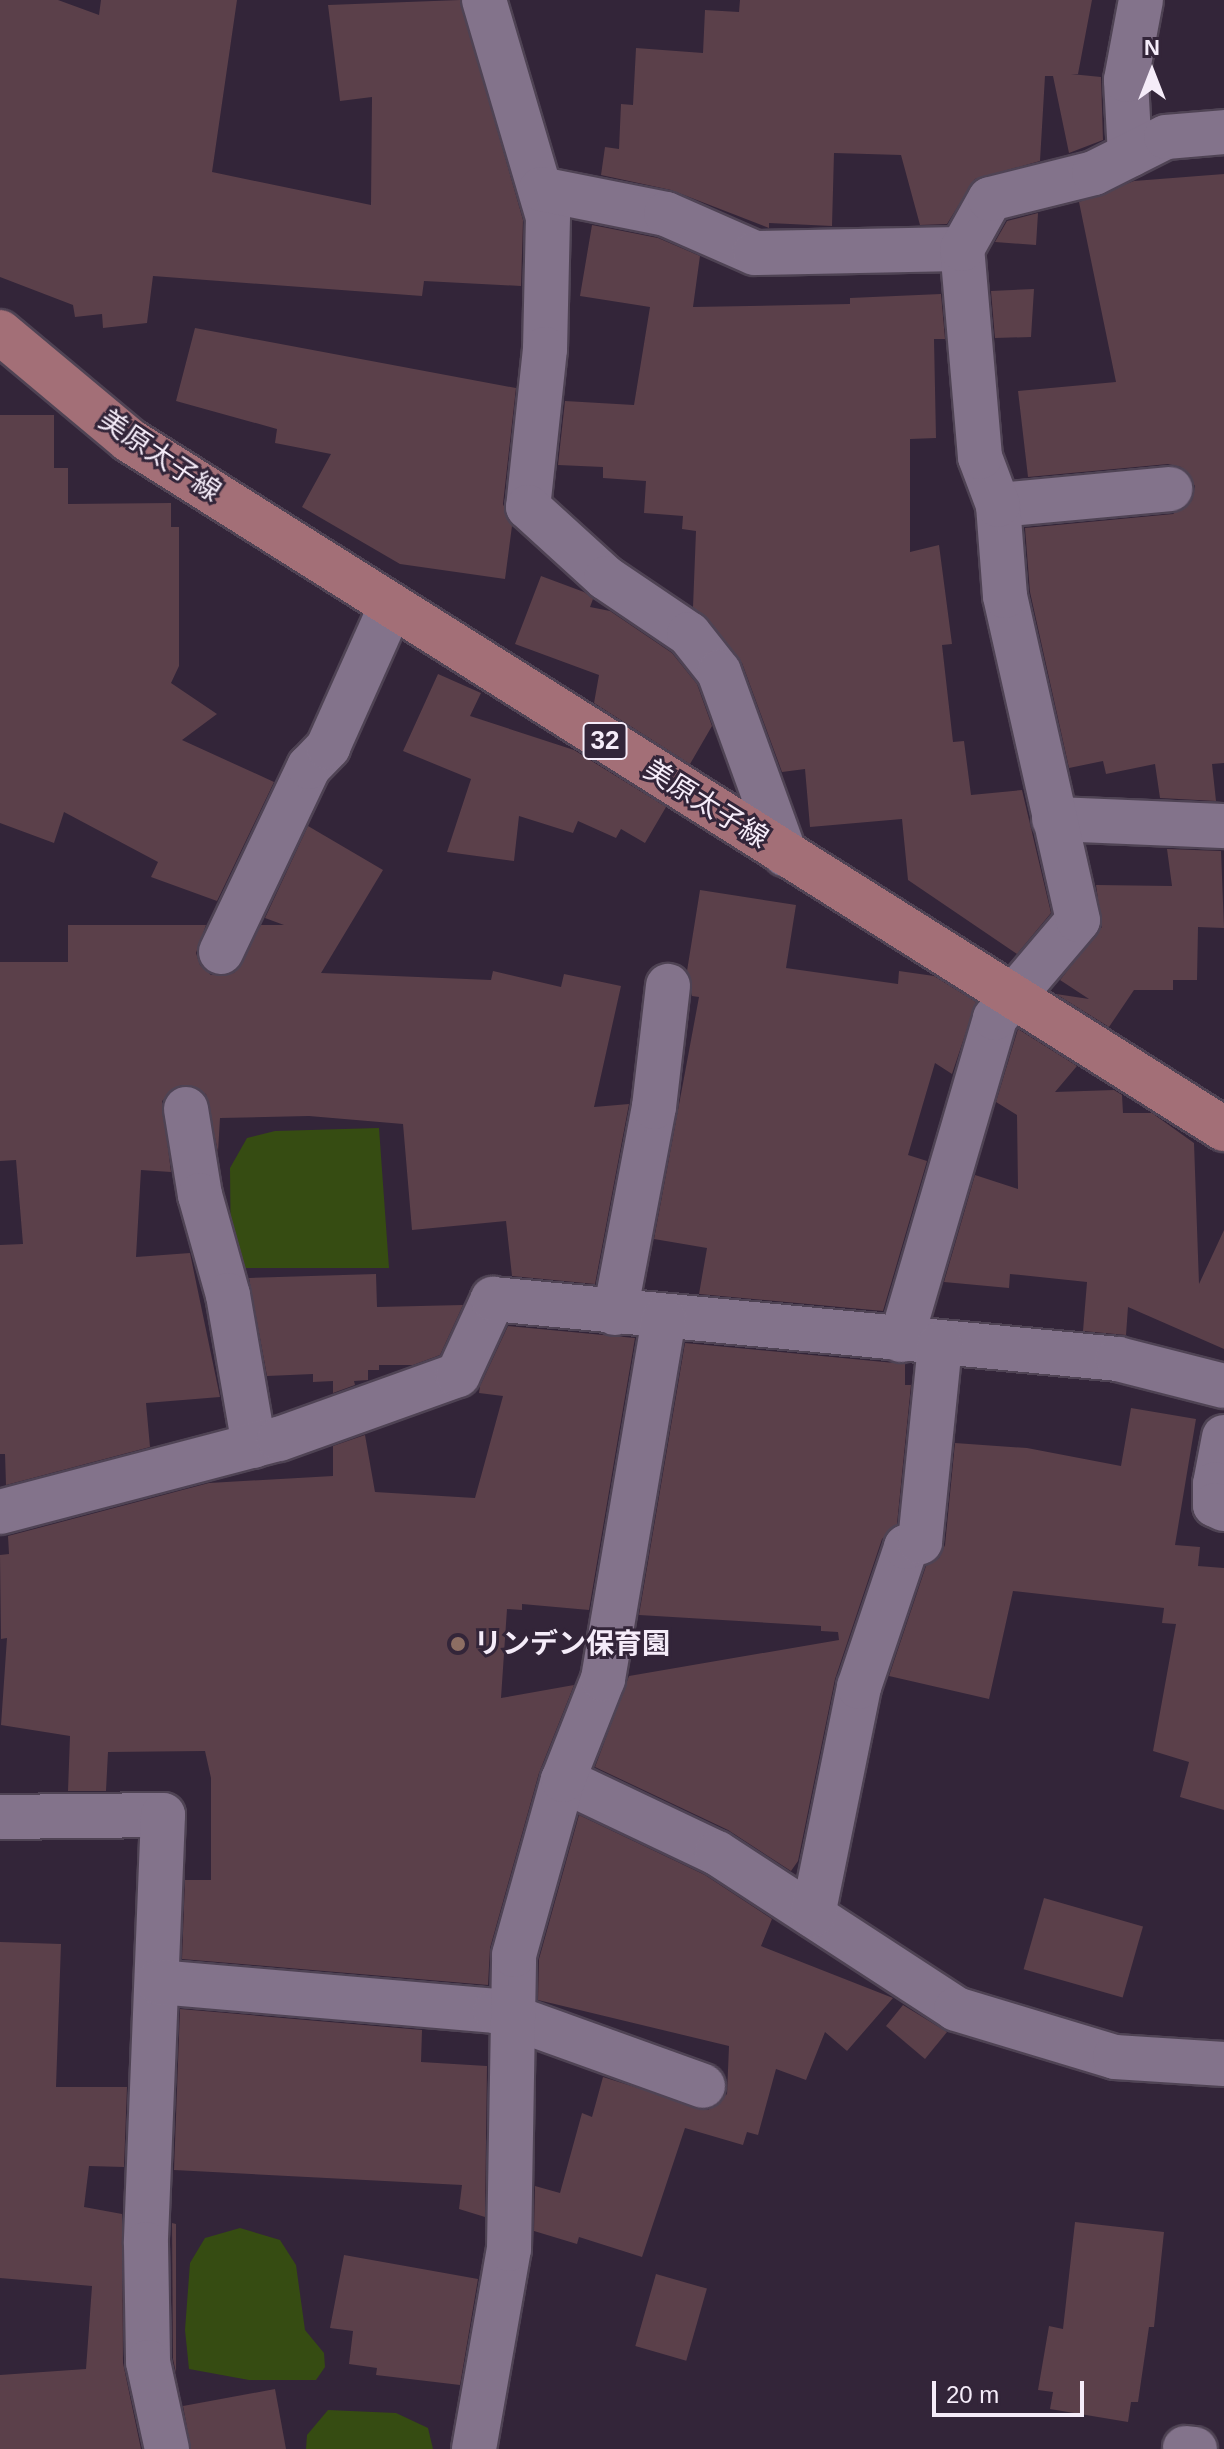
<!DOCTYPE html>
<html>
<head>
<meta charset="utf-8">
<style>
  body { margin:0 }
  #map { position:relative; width:1224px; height:2449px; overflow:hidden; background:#332539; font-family:Helvetica,"Noto Sans JP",sans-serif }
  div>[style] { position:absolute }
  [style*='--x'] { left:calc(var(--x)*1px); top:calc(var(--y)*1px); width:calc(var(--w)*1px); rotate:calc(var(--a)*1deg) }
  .green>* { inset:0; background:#364c12 }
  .building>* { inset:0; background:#5b404a; transform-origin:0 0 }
  .roads { filter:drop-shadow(2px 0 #4f4354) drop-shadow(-2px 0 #4f4354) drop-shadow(0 2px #4f4354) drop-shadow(0 -2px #4f4354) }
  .minor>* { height:44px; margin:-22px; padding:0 22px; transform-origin:22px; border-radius:22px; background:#83738b }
  .primary>* { height:44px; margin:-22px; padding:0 22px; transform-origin:22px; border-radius:22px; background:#a36f77 }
  .dots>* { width:22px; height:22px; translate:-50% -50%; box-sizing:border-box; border:4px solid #332539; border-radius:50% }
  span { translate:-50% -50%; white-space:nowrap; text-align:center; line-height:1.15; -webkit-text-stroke:6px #332539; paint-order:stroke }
  .shield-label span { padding:2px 6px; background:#332539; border:2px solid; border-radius:6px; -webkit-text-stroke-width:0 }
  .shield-label { font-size:26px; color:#f5ecf9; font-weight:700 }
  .street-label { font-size:28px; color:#f5ecf9 }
  .poi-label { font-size:28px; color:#f5ecf9; font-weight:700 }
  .left { translate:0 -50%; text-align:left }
  .north { position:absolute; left:1112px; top:32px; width:80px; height:80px; -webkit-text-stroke:6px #332539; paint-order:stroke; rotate:0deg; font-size:22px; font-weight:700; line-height:32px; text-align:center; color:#f5ecf9 }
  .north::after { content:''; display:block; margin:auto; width:28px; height:36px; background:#f5ecf9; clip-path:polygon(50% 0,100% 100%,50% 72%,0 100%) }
  .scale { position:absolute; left:932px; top:2381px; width:152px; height:36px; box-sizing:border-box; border:4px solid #f5ecf9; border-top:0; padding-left:10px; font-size:24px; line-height:28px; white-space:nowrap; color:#f5ecf9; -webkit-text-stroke:6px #332539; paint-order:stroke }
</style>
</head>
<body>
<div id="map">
  <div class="green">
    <div style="clip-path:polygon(379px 1128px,389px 1268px,231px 1268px,230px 1168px,247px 1138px,275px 1131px)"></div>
    <div style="clip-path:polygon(240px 2228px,280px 2240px,296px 2265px,305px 2330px,324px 2353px,325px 2367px,316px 2380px,249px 2380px,189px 2369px,185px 2330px,190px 2263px,205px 2238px)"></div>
    <div style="clip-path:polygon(328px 2410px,396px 2413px,428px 2428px,433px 2449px,306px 2449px,307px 2435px)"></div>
  </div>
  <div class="building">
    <div style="clip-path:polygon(0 0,58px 0,99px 15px,101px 0,237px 0,212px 172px,371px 205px,372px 97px,340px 101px,328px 5px,460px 0,523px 220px,521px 286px,424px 281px,422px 296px,153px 276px,147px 323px,103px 328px,102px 314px,75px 317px,73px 305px,0 277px)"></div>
    <div style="clip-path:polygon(740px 0,1092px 0,1078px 74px,1071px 74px,1101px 77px,1103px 140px,1069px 153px,1053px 76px,1045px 76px,1040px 161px,975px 179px,947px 224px,920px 225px,901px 155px,834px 153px,832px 226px,769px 223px,769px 228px,671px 190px,601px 175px,605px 147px,619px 149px,621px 104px,633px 105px,636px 48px,703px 53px,705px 10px,739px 12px)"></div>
    <div style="clip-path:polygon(1224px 174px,1224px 763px,1212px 764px,1216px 801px,1160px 798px,1155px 764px,1106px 774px,1103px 761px,1069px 768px,1030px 592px,1025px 528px,1173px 514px,1192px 500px,1195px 486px,1181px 467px,1168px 464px,1028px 477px,1018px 391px,1116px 382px,1079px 202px,1134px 181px)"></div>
    <div style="clip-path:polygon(1038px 213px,1036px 245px,995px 242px,1007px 221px)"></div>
    <div style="clip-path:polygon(592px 225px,658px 238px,700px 256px,693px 307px,850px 304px,850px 298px,941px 294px,945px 339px,934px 339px,936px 438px,910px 439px,910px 552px,939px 545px,952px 644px,942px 645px,953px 742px,964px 741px,971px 795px,1022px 790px,1051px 913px,1017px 954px,908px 880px,902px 819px,810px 827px,805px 769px,782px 772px,742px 663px,693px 607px,696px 531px,682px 529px,683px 516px,644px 513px,646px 481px,603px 478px,603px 467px,558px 465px,565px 401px,634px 405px,650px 307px,580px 296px)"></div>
    <div style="clip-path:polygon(1034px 289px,1031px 337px,995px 338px,991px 291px)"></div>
    <div style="clip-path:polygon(195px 328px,516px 388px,503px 504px,512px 526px,505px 579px,400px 564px,302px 507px,331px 454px,275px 443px,277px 429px,176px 401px)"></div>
    <div style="clip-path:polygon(0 415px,54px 415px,54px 468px,68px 468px,68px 504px,171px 503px,171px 527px,179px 527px,179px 666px,171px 683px,217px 714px,182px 740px,274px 782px,217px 901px,151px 877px,158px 862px,64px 812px,54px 843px,0 823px)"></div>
    <div style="clip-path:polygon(541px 576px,584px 592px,593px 599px,590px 607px,610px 611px,672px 653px,697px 684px,712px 726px,690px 764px,594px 703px,599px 675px,515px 644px)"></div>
    <div style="clip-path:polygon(438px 674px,481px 693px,470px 716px,574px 750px,666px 807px,645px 843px,621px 829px,616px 838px,578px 821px,573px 833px,519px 816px,514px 861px,447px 852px,471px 779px,403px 751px)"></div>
    <div style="clip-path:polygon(308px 826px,383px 870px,321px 973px,491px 980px,493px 971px,561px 987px,564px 974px,621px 986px,594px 1107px,629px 1104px,595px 1284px,512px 1276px,506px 1221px,412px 1230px,403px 1124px,309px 1116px,220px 1118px,218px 1152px,206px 1094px,181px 1085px,162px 1101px,171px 1172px,141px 1170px,136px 1257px,190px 1253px,220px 1397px,146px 1403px,150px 1447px,6px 1485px,5px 1454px,0 1454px,0 1245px,23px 1244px,16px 1160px,0 1161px,0 962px,68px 962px,68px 925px,206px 925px,196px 953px,200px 965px,211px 975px,234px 973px,261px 925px,284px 925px,265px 918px)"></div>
    <div style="clip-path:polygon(1167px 849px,1221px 851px,1224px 928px,1198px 927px,1197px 980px,1173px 980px,1173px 990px,1134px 990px,1109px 1027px,1056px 994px,1089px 999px,1060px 980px,1102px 927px,1096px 885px,1172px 886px)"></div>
    <div style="clip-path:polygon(700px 890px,796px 905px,786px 968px,898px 984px,899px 971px,934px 976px,976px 1002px,952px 1074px,935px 1063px,908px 1155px,927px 1161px,883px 1311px,699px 1294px,707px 1248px,654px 1239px,699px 997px,692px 996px,687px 971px)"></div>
    <div style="clip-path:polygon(1018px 1029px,1077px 1066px,1055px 1092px,1114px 1090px,1122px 1095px,1123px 1113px,1152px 1113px,1194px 1143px,1199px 1284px,1224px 1230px,1224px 1349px,1128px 1307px,1126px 1335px,1083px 1331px,1087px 1282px,1010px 1274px,1009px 1288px,944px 1282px,975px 1175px,1018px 1189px,1017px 1115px,996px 1102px)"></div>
    <div style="clip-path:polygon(376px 1274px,377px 1307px,463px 1305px,440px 1355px,413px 1365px,379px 1365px,379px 1370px,368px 1370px,368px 1380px,354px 1381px,355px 1385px,333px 1393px,333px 1381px,313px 1382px,313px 1374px,267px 1376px,249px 1278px)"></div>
    <div style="clip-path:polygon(508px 1326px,635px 1338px,589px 1610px,522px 1604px,522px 1610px,507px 1609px,501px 1698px,574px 1685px,539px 1773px,490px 1948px,488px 1985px,182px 1959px,185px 1880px,211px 1880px,211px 1778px,205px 1751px,108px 1752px,106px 1791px,68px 1791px,70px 1736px,1px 1725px,7px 1638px,1px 1639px,0 1555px,9px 1554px,8px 1536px,209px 1483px,333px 1476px,333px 1446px,365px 1435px,375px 1492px,475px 1498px,503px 1396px,479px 1393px,480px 1386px)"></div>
    <div style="clip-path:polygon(685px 1343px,905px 1364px,905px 1385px,911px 1385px,897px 1524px,882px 1539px,835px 1679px,798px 1861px,791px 1871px,728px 1830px,595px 1767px,629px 1676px,839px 1640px,838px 1632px,821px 1631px,821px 1626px,639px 1615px)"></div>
    <div style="clip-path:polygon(1131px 1408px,1196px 1419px,1175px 1545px,1200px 1547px,1198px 1566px,1224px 1568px,1224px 1810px,1180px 1797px,1189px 1762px,1153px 1751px,1176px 1624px,1162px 1623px,1164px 1608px,1013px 1591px,989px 1699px,889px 1676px,926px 1566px,939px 1558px,945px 1545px,955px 1443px,1027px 1448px,1121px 1466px)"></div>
    <div style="clip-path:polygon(579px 1815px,705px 1875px,772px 1919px,761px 1946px,893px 1998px,847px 2051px,825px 2032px,806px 2080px,776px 2069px,758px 2135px,747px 2132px,743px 2145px,685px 2128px,642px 2257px,579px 2237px,577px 2244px,534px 2231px,535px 2186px,560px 2193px,582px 2113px,592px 2117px,603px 2077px,708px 2110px,727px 2094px,729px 2046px,538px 2000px,539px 1959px)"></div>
    <div style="left:1044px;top:1898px;width:103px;height:74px;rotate:16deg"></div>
    <div style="clip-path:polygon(0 1942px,61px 1944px,56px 2087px,127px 2087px,124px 2167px,89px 2166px,84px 2207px,122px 2214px,123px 2363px,141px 2449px,0 2449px,0 2375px,86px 2369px,92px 2286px,0 2278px)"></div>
    <div style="clip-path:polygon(903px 2005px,947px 2032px,925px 2059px,886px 2026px)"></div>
    <div style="clip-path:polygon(180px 2009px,422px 2030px,421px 2062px,487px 2066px,485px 2217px,459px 2209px,462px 2185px,174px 2170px)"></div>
    <div style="clip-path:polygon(1075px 2222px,1164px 2232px,1154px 2327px,1149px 2327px,1138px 2402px,1131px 2402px,1128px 2422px,1050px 2409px,1053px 2392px,1038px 2390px,1049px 2326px,1063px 2329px)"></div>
    <div style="clip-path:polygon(172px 2223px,176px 2224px,176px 2373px,173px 2359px)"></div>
    <div style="clip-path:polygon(344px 2255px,478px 2279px,460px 2385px,376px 2375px,377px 2368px,349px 2364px,353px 2331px,330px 2328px)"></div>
    <div style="left:656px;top:2274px;width:53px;height:75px;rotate:16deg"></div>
    <div style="clip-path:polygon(275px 2389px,286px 2449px,191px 2449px,183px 2406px)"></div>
  </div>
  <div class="roads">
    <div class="minor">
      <div style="--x:484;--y:0;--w:226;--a:73.6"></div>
      <div style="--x:548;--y:217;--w:132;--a:91.3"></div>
      <div style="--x:545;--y:349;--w:159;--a:96.1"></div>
      <div style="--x:528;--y:507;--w:105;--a:42.3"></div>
      <div style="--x:606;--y:578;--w:100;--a:34"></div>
      <div style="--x:689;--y:634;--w:48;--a:51.7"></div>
      <div style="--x:719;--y:672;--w:194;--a:70.1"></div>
      <div style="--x:1130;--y:155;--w:75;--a:-93.1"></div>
      <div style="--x:1126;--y:80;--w:81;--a:-79.4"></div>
      <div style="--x:541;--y:189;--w:127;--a:11.3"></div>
      <div style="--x:666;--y:214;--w:97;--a:23.7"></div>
      <div style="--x:755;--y:253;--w:207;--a:-1.1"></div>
      <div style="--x:998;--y:505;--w:173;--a:-5.3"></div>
      <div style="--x:1054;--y:819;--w:170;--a:2.4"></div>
      <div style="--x:221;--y:952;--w:205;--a:-64.6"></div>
      <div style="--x:309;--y:767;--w:28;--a:-46"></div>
      <div style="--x:328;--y:747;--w:154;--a:-65.9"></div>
      <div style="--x:186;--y:1109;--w:87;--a:80.8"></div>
      <div style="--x:200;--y:1195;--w:104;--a:74.4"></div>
      <div style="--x:228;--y:1295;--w:153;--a:80.2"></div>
      <div style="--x:615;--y:1313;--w:210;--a:-79.3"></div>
      <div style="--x:654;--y:1107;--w:122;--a:-83.4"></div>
      <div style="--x:901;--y:1340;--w:335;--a:-73.7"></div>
      <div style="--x:995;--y:1018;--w:128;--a:-49.7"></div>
      <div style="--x:1078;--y:920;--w:332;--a:-102.7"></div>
      <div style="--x:1005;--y:596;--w:91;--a:-94.4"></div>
      <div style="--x:998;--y:505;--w:51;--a:-110.6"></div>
      <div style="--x:980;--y:457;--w:209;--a:-94.9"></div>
      <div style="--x:962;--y:249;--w:57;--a:-60.8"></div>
      <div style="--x:990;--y:199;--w:107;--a:-14"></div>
      <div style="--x:1094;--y:173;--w:80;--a:-26.6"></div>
      <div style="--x:1166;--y:137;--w:58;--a:-4.9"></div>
      <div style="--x:1224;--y:1437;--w:48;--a:100.8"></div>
      <div style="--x:1215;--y:1484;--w:21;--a:90"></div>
      <div style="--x:1215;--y:1505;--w:10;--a:24"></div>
      <div style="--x:0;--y:1512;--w:288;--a:-14.7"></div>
      <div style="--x:279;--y:1439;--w:190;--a:-19.7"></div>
      <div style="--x:458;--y:1375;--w:84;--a:-65.3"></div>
      <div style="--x:493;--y:1299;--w:628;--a:5.48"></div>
      <div style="--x:1118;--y:1359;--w:109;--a:14.3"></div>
      <div style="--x:563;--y:1780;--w:170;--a:25.4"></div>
      <div style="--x:717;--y:1853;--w:285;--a:33.1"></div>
      <div style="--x:956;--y:2009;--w:166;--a:16.8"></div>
      <div style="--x:1115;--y:2057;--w:109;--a:3.7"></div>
      <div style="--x:0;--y:1817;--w:163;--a:-0.7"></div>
      <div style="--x:163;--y:1815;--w:429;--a:92.3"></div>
      <div style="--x:146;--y:2244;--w:118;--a:89"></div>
      <div style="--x:148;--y:2362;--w:89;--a:77.7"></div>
      <div style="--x:813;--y:1915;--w:233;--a:-78.6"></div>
      <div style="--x:859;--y:1687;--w:148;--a:-71.4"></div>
      <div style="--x:906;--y:1547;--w:15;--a:-20"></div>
      <div style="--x:920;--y:1542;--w:199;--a:-84.2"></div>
      <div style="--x:158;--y:1982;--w:338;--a:4.9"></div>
      <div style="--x:495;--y:2011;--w:221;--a:19.8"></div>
      <div style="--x:1185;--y:2448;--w:10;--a:6"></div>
      <div style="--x:474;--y:2449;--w:203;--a:-80.1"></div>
      <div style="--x:509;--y:2249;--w:294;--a:-89"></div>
      <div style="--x:514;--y:1955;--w:182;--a:-74.4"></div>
      <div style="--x:563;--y:1780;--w:109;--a:-68.4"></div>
      <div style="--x:603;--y:1679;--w:366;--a:-80.4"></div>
    </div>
    <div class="primary">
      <div style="--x:0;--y:332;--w:168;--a:39.9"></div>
      <div style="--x:129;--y:440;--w:1294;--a:32.18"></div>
    </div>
  </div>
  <div class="dots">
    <div style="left:458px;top:1644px;background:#8d6e63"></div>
  </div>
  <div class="shield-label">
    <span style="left:605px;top:741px">32</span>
  </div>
  <div class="street-label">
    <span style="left:160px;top:456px;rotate:34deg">美原太子線</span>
    <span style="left:706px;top:804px;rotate:32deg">美原太子線</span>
  </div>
  <div class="poi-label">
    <span class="left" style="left:474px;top:1644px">リンデン保育園</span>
  </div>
  <div class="north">N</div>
  <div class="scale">20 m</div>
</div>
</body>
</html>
